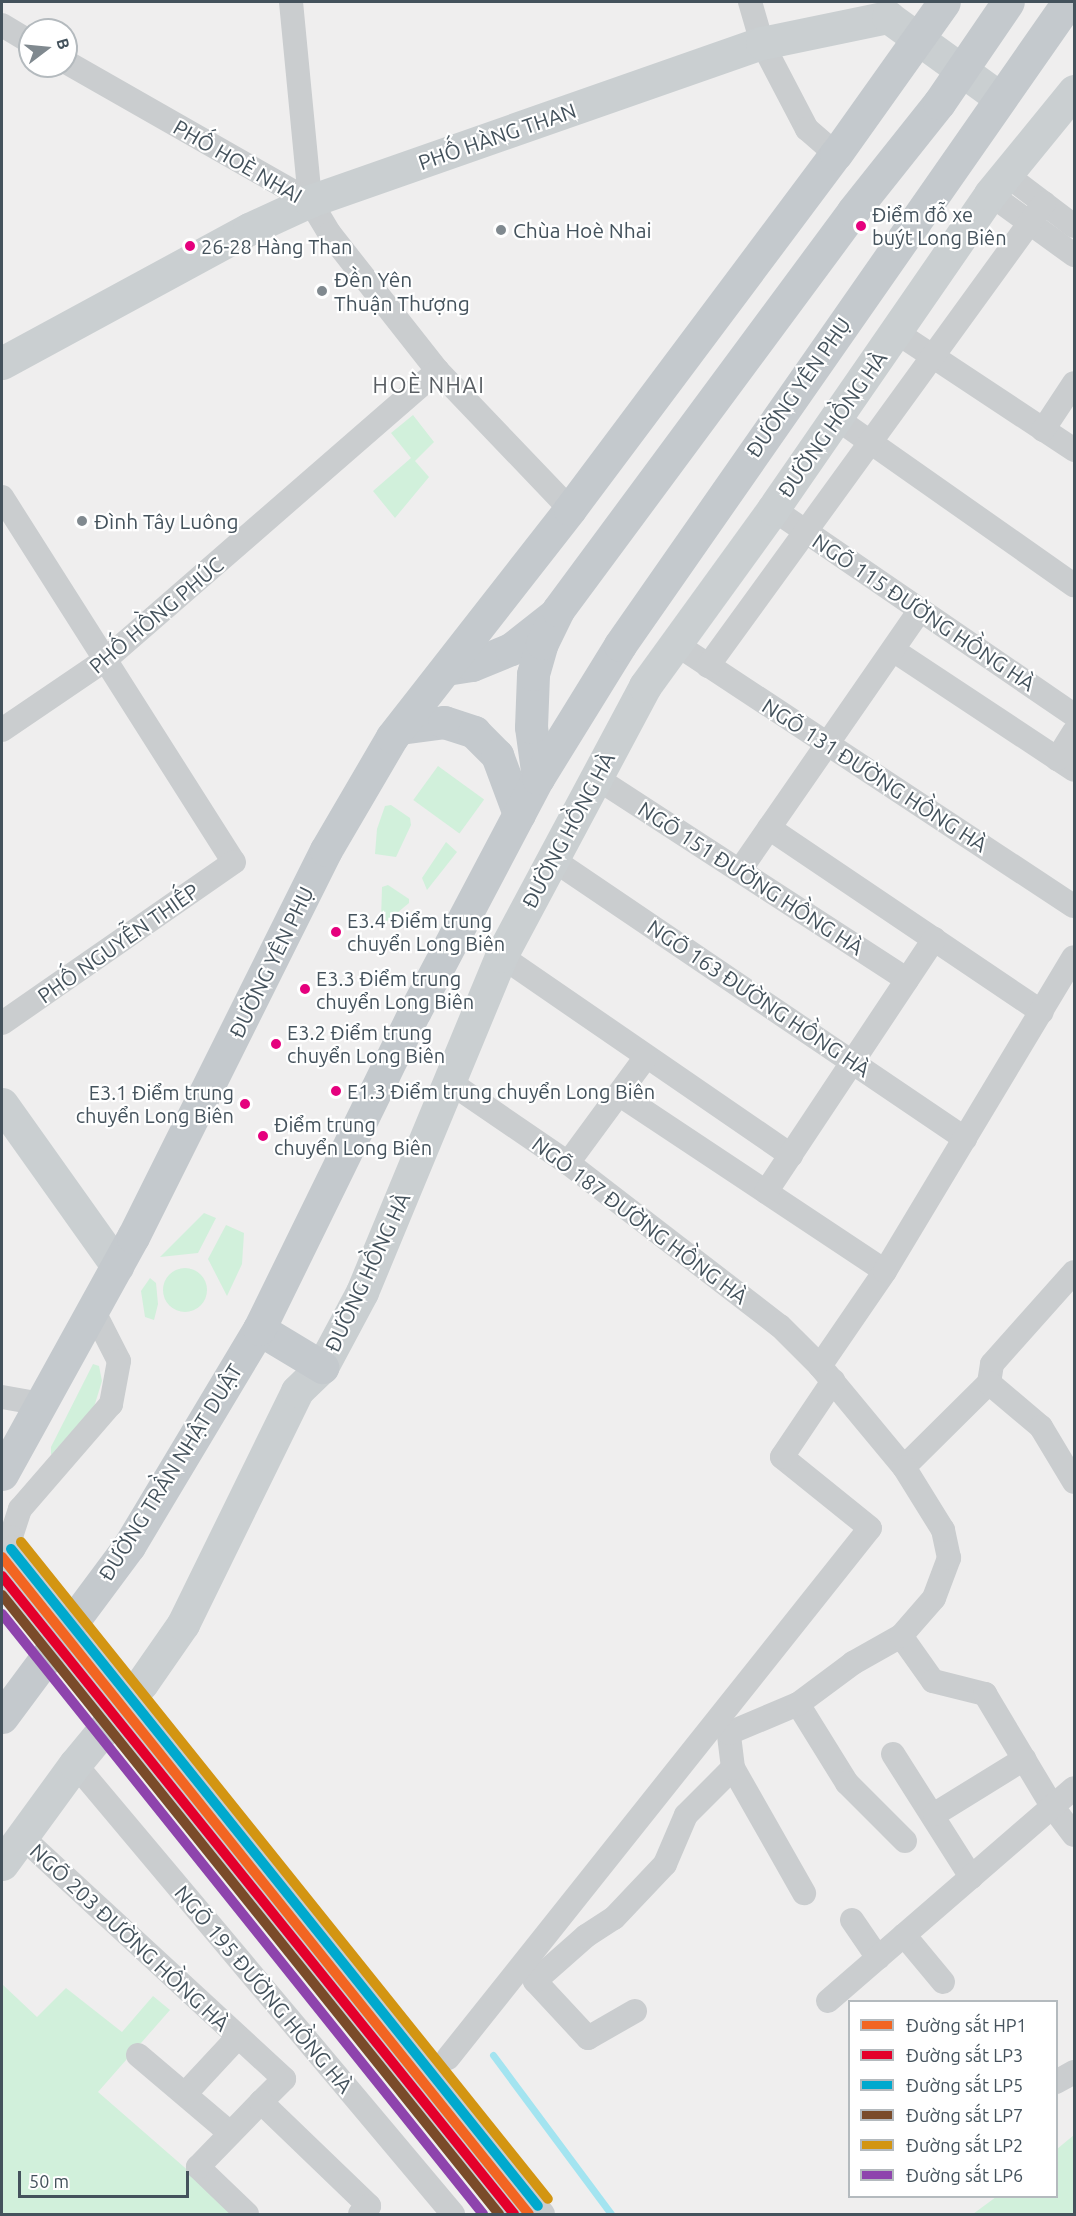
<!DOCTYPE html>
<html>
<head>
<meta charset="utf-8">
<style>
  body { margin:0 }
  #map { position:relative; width:1076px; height:2216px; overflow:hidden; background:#efeeee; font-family:Ubuntu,sans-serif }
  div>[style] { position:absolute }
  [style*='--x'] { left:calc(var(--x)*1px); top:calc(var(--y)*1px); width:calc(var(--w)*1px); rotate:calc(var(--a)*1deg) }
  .green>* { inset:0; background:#d1f0db; transform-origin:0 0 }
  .round { border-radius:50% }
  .stream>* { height:7px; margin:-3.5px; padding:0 3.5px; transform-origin:3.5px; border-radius:3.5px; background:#a3e4f0 }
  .street>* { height:24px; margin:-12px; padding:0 12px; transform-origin:12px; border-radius:12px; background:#cacdcf }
  .secondary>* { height:33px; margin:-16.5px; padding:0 16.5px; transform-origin:16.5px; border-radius:16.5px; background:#cacfd1 }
  .primary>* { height:33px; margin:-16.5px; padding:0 16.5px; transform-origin:16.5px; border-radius:16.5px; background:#c4c9cd }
  .rail-1>* { height:10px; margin:-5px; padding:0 5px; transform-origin:5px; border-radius:5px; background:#f26522 }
  .rail-2>* { height:10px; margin:-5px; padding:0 5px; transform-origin:5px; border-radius:5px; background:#e4002b }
  .rail-3>* { height:10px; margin:-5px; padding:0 5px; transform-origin:5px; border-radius:5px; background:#00a9ce }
  .rail-4>* { height:10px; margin:-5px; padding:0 5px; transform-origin:5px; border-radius:5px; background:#7a4b2a }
  .rail-5>* { height:10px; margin:-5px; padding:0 5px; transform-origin:5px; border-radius:5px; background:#d39512 }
  .rail-6>* { height:10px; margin:-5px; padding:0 5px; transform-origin:5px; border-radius:5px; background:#8e44ad }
  .dots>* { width:16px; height:16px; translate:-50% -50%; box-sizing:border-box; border:3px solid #fff; border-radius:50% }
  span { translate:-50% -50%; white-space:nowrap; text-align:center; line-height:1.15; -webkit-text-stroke:4.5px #fff; paint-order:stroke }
  .bus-label { font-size:20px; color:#44525c }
  .left { translate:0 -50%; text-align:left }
  .right { translate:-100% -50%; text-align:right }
  .street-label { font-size:21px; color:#44525c }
  .poi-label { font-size:21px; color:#44525c }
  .neighbourhood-label { font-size:22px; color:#595e63; letter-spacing:1.5px }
  .frame { position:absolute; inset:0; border:3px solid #44525c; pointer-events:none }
  .legend { position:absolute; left:848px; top:2000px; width:210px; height:198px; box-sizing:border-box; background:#fff; border:2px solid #b4babe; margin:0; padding:8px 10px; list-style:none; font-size:18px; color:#44525c }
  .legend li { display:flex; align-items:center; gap:12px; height:30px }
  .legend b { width:30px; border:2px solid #b4babe }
  .north { position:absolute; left:18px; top:18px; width:60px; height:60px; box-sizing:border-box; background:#fff; border:2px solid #b4babe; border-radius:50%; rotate:74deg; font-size:16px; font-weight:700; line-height:24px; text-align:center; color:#44525c }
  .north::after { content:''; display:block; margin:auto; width:21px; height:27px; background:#80898f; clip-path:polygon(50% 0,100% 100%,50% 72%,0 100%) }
  .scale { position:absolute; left:18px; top:2171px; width:171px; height:27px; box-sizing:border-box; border:3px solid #44525c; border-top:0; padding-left:8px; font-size:18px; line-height:21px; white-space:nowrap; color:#44525c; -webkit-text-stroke:4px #fff; paint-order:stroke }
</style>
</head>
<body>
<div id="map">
  <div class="green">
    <div style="clip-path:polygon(413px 415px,434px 442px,415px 461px,429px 477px,395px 518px,373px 491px,411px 458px,391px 433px)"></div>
    <div style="left:438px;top:766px;width:57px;height:42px;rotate:36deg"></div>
    <div style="clip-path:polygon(391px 805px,410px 818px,411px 825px,396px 857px,375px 854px,377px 829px,385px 806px)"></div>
    <div style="clip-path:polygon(446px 842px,457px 852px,427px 890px,422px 878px)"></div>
    <div style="clip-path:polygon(388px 885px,409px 899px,409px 903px,385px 923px,381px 920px,382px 887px)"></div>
    <div style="clip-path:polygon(204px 1213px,216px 1218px,198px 1253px,160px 1257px)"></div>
    <div style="clip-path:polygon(226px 1225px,244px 1233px,242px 1264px,227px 1296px,208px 1259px)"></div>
    <div class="round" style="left:163px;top:1268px;width:44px;height:44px"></div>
    <div style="clip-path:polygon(150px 1278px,156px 1283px,158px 1304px,154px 1320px,145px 1317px,141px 1291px)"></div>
    <div style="clip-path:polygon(93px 1364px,99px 1366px,102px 1381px,94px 1407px,51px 1455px,51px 1447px)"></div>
    <div style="clip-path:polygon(2px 1984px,37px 2017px,66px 1988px,122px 2032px,153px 1996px,170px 2010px,98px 2092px,238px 2214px,2px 2214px)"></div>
    <div style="clip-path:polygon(1074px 2135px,1074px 2214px,973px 2214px,996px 2197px,1056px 2196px,1057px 2149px)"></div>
  </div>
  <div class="stream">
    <div style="--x:493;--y:2055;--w:198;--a:53.4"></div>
  </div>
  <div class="street">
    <div style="--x:291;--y:2;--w:200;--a:84.5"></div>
    <div style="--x:750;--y:2;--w:43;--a:73.7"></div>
    <div style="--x:762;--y:43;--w:97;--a:62.4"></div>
    <div style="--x:807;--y:129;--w:38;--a:41"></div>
    <div style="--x:2;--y:25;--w:33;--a:31"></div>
    <div style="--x:66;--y:62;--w:281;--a:29.7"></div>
    <div style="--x:310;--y:201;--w:39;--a:59"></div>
    <div style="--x:330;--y:234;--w:174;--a:51.8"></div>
    <div style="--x:438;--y:371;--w:191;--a:46.3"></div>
    <div style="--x:1008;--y:176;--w:83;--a:37.1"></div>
    <div style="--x:990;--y:194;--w:104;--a:36"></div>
    <div style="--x:896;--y:332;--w:214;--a:33.5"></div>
    <div style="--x:836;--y:418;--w:291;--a:35.1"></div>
    <div style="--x:1043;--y:430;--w:56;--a:-56.6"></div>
    <div style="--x:2;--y:497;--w:432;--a:57.6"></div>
    <div style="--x:234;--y:862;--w:282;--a:145.2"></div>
    <div style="--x:773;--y:509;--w:365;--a:34.4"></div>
    <div style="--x:676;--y:644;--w:476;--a:33.4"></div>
    <div style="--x:893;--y:650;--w:217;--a:33.5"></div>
    <div style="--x:708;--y:666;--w:572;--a:-54.03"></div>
    <div style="--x:2;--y:730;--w:125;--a:-34.2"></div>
    <div style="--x:105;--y:660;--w:441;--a:-41"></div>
    <div style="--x:1057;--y:759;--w:32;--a:-58"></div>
    <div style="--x:595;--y:777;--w:372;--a:33"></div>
    <div style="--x:769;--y:828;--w:329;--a:34"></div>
    <div style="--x:552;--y:859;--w:499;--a:34.1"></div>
    <div style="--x:740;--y:870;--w:316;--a:-55.3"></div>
    <div style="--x:501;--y:956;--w:352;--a:34.5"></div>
    <div style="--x:451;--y:1083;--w:142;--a:34.4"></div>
    <div style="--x:568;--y:1163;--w:267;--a:37.6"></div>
    <div style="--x:780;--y:1326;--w:57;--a:45"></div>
    <div style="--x:820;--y:1366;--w:131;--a:50.3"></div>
    <div style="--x:904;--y:1467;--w:120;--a:-44.7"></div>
    <div style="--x:989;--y:1383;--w:19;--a:-81"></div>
    <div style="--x:992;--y:1364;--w:123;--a:-48.3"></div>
    <div style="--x:620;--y:1095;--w:318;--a:33.6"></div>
    <div style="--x:568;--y:1163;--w:132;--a:-53.7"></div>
    <div style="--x:766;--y:1192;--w:304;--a:-56.4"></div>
    <div style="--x:93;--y:1310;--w:57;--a:63"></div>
    <div style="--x:119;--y:1361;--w:44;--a:100.5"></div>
    <div style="--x:111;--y:1404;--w:139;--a:130.9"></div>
    <div style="--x:20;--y:1509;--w:29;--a:108"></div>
    <div style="--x:11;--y:1537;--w:10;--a:79"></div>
    <div style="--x:13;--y:1547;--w:852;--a:51.53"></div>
    <div style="--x:820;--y:1366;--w:115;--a:-55.6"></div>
    <div style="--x:885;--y:1271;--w:366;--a:-59"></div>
    <div style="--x:989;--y:1383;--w:68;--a:40.2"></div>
    <div style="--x:1041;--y:1427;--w:64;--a:59"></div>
    <div style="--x:2;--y:1397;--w:40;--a:10"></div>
    <div style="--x:2;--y:1575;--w:818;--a:51.35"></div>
    <div style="--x:901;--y:1636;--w:55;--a:54.6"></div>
    <div style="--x:933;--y:1681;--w:54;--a:14"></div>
    <div style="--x:985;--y:1694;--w:131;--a:59.1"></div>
    <div style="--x:1052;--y:1806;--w:36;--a:53"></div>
    <div style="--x:798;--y:1704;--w:93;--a:58.2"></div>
    <div style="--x:847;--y:1783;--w:82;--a:45"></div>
    <div style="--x:893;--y:1754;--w:146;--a:57.6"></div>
    <div style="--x:75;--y:1764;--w:588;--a:49.97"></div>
    <div style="--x:733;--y:1768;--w:144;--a:60.4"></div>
    <div style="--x:935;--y:1814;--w:105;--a:-31.7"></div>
    <div style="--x:21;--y:1836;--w:358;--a:42.7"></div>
    <div style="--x:284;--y:2079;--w:33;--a:135"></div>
    <div style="--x:852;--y:1920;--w:46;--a:55.6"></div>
    <div style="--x:904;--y:1935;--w:61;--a:50.3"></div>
    <div style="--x:828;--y:2001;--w:325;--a:-40.9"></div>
    <div style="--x:635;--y:2011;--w:54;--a:150.1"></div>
    <div style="--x:588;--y:2038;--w:78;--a:-132.9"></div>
    <div style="--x:535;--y:1981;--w:68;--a:-41.4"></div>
    <div style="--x:586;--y:1936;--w:33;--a:-33"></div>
    <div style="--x:614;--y:1918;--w:74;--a:-46.6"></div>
    <div style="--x:665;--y:1864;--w:53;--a:-66.8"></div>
    <div style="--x:686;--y:1815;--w:66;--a:-45"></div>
    <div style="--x:733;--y:1768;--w:35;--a:-97"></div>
    <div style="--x:729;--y:1733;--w:75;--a:-22.8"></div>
    <div style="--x:798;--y:1704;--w:69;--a:-36.7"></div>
    <div style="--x:853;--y:1663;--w:55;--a:-29.4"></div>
    <div style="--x:901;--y:1636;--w:50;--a:-49"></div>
    <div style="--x:934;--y:1598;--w:43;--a:-69.4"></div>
    <div style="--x:949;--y:1558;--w:29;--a:-102"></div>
    <div style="--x:943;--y:1530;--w:74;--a:-121.8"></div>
    <div style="--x:138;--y:2055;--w:121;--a:40.3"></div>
    <div style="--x:448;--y:2058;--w:677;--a:-51.47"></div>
    <div style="--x:870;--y:1528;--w:113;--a:-141.1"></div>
    <div style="--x:782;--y:1457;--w:92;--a:-56.1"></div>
    <div style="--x:1056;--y:2082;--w:21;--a:-29"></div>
    <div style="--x:185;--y:2094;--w:78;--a:-47.1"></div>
    <div style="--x:247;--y:2214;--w:68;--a:-136.2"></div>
    <div style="--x:198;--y:2167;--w:91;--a:-45.9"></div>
    <div style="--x:261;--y:2102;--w:150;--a:43.9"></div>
    <div style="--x:369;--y:2206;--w:12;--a:138"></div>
  </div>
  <div class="secondary">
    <div style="--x:2;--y:363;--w:281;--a:-28.5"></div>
    <div style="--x:249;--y:229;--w:67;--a:-24.7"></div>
    <div style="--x:310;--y:201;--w:479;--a:-19.3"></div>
    <div style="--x:762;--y:43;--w:129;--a:-11.7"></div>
    <div style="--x:888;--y:17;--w:138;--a:35.9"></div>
    <div style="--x:2;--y:1104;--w:199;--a:54.6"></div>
    <div style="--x:2;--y:1864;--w:124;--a:-53.9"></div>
    <div style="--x:75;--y:1764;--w:105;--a:-50.4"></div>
    <div style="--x:142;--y:1683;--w:72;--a:-55.2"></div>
    <div style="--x:183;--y:1624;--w:259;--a:-63.9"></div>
    <div style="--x:297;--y:1391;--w:35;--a:-44"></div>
    <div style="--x:322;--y:1367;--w:85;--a:-61.9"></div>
    <div style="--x:362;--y:1292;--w:364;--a:-67.5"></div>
    <div style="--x:501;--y:956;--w:306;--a:-61.9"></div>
    <div style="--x:645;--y:686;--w:218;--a:-54.1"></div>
    <div style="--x:773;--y:509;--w:383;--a:-55.4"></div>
    <div style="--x:990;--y:194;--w:133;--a:-50.8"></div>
  </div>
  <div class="primary">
    <div style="--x:446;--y:669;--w:26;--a:-9"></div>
    <div style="--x:472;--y:665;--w:42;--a:-22.3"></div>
    <div style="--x:511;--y:649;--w:53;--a:-38.2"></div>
    <div style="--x:400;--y:728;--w:44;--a:-7.8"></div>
    <div style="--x:444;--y:722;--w:32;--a:18"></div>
    <div style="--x:474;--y:732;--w:33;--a:45"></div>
    <div style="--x:497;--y:755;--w:63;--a:69.6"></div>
    <div style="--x:538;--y:778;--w:51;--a:-97.8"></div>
    <div style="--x:531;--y:727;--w:53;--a:-87.8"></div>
    <div style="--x:533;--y:674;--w:32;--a:-74"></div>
    <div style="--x:542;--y:643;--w:37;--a:-64"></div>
    <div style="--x:558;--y:610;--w:496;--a:-53.5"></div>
    <div style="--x:853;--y:211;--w:138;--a:-51.5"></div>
    <div style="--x:939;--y:103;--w:122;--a:-55.7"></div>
    <div style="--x:259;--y:1329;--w:74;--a:31.1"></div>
    <div style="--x:2;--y:1474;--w:271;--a:-61.1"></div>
    <div style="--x:133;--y:1237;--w:432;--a:-63.5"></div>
    <div style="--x:326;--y:850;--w:131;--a:-59.7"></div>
    <div style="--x:392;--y:737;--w:289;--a:-52"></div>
    <div style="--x:570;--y:509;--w:444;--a:-53.2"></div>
    <div style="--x:836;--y:154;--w:186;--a:-54.6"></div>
    <div style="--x:2;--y:1717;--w:213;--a:-53.4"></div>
    <div style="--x:129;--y:1546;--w:253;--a:-59.1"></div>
    <div style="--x:259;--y:1329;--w:354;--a:-63.9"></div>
    <div style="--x:415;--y:1011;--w:263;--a:-62.2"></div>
    <div style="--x:538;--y:778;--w:156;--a:-58.3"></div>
    <div style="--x:620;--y:645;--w:784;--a:-55.13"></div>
  </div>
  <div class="rail-1">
    <div style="--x:2;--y:1557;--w:842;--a:51.27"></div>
  </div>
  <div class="rail-2">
    <div style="--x:2;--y:1576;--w:818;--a:51.25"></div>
  </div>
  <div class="rail-3">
    <div style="--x:11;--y:1549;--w:842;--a:51.27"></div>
  </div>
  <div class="rail-4">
    <div style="--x:2;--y:1595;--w:794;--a:51.24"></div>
  </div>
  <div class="rail-5">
    <div style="--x:21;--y:1542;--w:842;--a:51.27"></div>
  </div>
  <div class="rail-6">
    <div style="--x:2;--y:1614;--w:769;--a:51.28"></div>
  </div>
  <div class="dots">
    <div style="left:861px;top:226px;background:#e5007d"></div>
    <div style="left:501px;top:230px;background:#80898f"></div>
    <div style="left:190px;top:246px;background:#e5007d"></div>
    <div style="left:322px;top:291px;background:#80898f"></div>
    <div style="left:82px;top:521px;background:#80898f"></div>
    <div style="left:336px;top:932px;background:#e5007d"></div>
    <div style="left:305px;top:989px;background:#e5007d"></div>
    <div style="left:276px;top:1044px;background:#e5007d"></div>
    <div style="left:336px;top:1091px;background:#e5007d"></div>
    <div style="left:245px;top:1104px;background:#e5007d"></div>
    <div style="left:263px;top:1136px;background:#e5007d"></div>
  </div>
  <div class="bus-label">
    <span class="left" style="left:872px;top:226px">Điểm đỗ xe<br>buýt Long Biên</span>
    <span class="left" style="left:201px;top:246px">26-28 Hàng Than</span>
    <span class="left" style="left:347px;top:932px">E3.4 Điểm trung<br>chuyển Long Biên</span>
    <span class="left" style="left:316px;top:990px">E3.3 Điểm trung<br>chuyển Long Biên</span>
    <span class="left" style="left:287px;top:1044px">E3.2 Điểm trung<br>chuyển Long Biên</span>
    <span class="left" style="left:347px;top:1091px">E1.3 Điểm trung chuyển Long Biên</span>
    <span class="right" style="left:234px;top:1104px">E3.1 Điểm trung<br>chuyển Long Biên</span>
    <span class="left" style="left:274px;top:1136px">Điểm trung<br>chuyển Long Biên</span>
  </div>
  <div class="street-label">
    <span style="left:497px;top:136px;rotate:-19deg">PHỐ HÀNG THAN</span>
    <span style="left:238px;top:161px;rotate:30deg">PHỐ HOÈ NHAI</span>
    <span style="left:798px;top:387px;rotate:-55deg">ĐƯỜNG YÊN PHỤ</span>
    <span style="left:832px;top:424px;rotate:-55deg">ĐƯỜNG HỒNG HÀ</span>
    <span style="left:924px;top:612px;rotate:34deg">NGÕ 115 ĐƯỜNG HỒNG HÀ</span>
    <span style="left:156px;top:615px;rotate:-40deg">PHỐ HỒNG PHÚC</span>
    <span style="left:875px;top:775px;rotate:33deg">NGÕ 131 ĐƯỜNG HỒNG HÀ</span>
    <span style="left:568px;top:830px;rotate:-62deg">ĐƯỜNG HỒNG HÀ</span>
    <span style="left:751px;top:878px;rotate:33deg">NGÕ 151 ĐƯỜNG HỒNG HÀ</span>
    <span style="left:118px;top:943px;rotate:-35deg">PHỐ NGUYỄN THIẾP</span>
    <span style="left:271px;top:962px;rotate:-64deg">ĐƯỜNG YÊN PHỤ</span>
    <span style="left:759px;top:998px;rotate:34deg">NGÕ 163 ĐƯỜNG HỒNG HÀ</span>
    <span style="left:640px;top:1220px;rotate:37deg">NGÕ 187 ĐƯỜNG HỒNG HÀ</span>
    <span style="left:367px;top:1272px;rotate:-65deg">ĐƯỜNG HỒNG HÀ</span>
    <span style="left:170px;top:1472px;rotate:-58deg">ĐƯỜNG TRẦN NHẬT DUẬT</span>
    <span style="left:130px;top:1937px;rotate:43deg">NGÕ 203 ĐƯỜNG HỒNG HÀ</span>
    <span style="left:264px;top:1989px;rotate:50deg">NGÕ 195 ĐƯỜNG HỒNG HÀ</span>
  </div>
  <div class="poi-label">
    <span class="left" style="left:513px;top:230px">Chùa Hoè Nhai</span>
    <span class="left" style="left:334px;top:291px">Đền Yên<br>Thuận Thượng</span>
    <span class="left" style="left:94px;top:521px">Đình Tây Luông</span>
  </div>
  <div class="neighbourhood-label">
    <span style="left:429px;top:385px">HOÈ NHAI</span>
  </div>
  <div class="frame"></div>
  <ul class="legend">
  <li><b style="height:8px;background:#f26522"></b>Đường sắt HP1</li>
  <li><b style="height:8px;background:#e4002b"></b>Đường sắt LP3</li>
  <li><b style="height:8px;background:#00a9ce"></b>Đường sắt LP5</li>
  <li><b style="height:8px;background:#7a4b2a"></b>Đường sắt LP7</li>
  <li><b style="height:8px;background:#d39512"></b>Đường sắt LP2</li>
  <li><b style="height:8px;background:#8e44ad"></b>Đường sắt LP6</li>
  </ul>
  <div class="north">B</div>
  <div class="scale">50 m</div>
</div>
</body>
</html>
